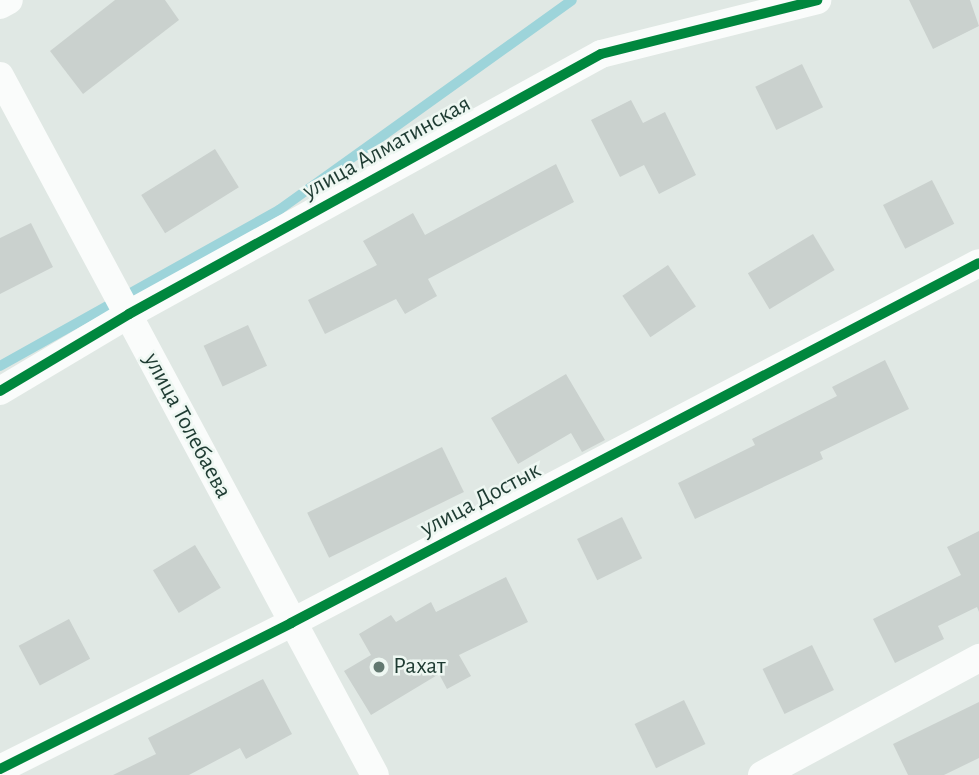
<!DOCTYPE html>
<html>
<head>
<meta charset="utf-8">
<style>
  body { margin:0 }
  #map { position:relative; width:979px; height:775px; overflow:hidden; background:#e0e8e4; font-family:"Alegreya Sans",sans-serif }
  div>[style] { position:absolute }
  [style*='--x'] { left:calc(var(--x)*1px); top:calc(var(--y)*1px); width:calc(var(--w)*1px); rotate:calc(var(--a)*1deg) }
  .stream>* { height:10px; margin:-5px; padding:0 5px; transform-origin:5px; border-radius:5px; background:#9dd4da }
  .building>* { inset:0; background:#cad1ce; transform-origin:0 0 }
  .street>* { height:28px; margin:-14px; padding:0 14px; transform-origin:14px; border-radius:14px; background:#fafcfb }
  .cycleway>* { height:10px; margin:-5px; padding:0 5px; transform-origin:5px; border-radius:5px; background:#00873e }
  .dots>* { width:19px; height:19px; translate:-50% -50%; box-sizing:border-box; border:4px solid #eef7f2; border-radius:50% }
  span { translate:-50% -50%; white-space:nowrap; text-align:center; line-height:1.15; -webkit-text-stroke:5px #eef7f2; paint-order:stroke }
  .street-label { font-size:24px; color:#1e3b32 }
  .poi-label { font-size:24px; color:#1e3b32 }
  .left { translate:0 -50%; text-align:left }
</style>
</head>
<body>
<div id="map">
  <div class="stream">
    <div style="--x:0;--y:366;--w:320;--a:-29.2"></div>
    <div style="--x:279;--y:210;--w:360;--a:-35.6"></div>
  </div>
  <div class="building">
    <div style="clip-path:polygon(115px 0,165px 0,179px 20px,83px 94px,50px 51px)"></div>
    <div style="clip-path:polygon(909px 0,970px 0,979px 26px,933px 49px)"></div>
    <div style="left:802px;top:64px;width:48px;height:52px;rotate:64deg"></div>
    <div style="clip-path:polygon(631px 100px,643px 123px,665px 112px,696px 175px,659px 194px,644px 165px,620px 177px,591px 120px)"></div>
    <div style="left:215px;top:149px;width:45px;height:87px;rotate:58deg"></div>
    <div style="clip-path:polygon(556px 164px,574px 202px,428px 279px,437px 296px,405px 314px,396px 299px,325px 334px,308px 300px,377px 265px,363px 241px,413px 213px,425px 235px)"></div>
    <div style="left:932px;top:180px;width:49px;height:55px;rotate:63deg"></div>
    <div style="clip-path:polygon(31px 223px,53px 267px,0 294px,0 238px)"></div>
    <div style="left:813px;top:234px;width:42px;height:76px;rotate:59deg"></div>
    <div style="left:668px;top:265px;width:50px;height:55px;rotate:56deg"></div>
    <div style="left:248px;top:325px;width:45px;height:49px;rotate:65deg"></div>
    <div style="clip-path:polygon(885px 360px,909px 409px,820px 452px,823px 459px,695px 519px,678px 483px,755px 445px,752px 439px,837px 396px,832px 387px)"></div>
    <div style="clip-path:polygon(566px 374px,605px 440px,582px 452px,571px 433px,518px 464px,491px 418px)"></div>
    <div style="left:442px;top:447px;width:50px;height:150px;rotate:64deg"></div>
    <div style="left:622px;top:517px;width:46px;height:50px;rotate:64deg"></div>
    <div style="clip-path:polygon(979px 531px,979px 612px,977px 607px,938px 626px,944px 639px,895px 663px,873px 619px,961px 575px,947px 547px)"></div>
    <div style="left:195px;top:545px;width:50px;height:49px;rotate:59deg"></div>
    <div style="clip-path:polygon(506px 577px,528px 622px,459px 655px,471px 676px,447px 689px,439px 674px,371px 715px,344px 671px,371px 655px,359px 634px,391px 615px,396px 622px,431px 602px,436px 612px)"></div>
    <div style="left:69px;top:619px;width:45px;height:57px;rotate:62deg"></div>
    <div style="left:812px;top:645px;width:50px;height:55px;rotate:64deg"></div>
    <div style="clip-path:polygon(263px 679px,292px 734px,246px 759px,240px 748px,189px 775px,113px 775px,156px 754px,148px 738px)"></div>
    <div style="left:684px;top:700px;width:49px;height:55px;rotate:64deg"></div>
    <div style="clip-path:polygon(979px 702px,979px 758px,944px 775px,908px 775px,893px 744px)"></div>
  </div>
  <div class="street">
    <div style="--x:0;--y:5;--w:10;--a:-29"></div>
    <div style="--x:0;--y:76;--w:793;--a:61.79"></div>
    <div style="--x:0;--y:391;--w:150;--a:-30.8"></div>
    <div style="--x:129;--y:314;--w:539;--a:-28.85"></div>
    <div style="--x:601;--y:54;--w:223;--a:-14"></div>
    <div style="--x:0;--y:769;--w:326;--a:-26.6"></div>
    <div style="--x:291;--y:623;--w:776;--a:-27.62"></div>
    <div style="--x:762;--y:775;--w:247;--a:-28.3"></div>
  </div>
  <div class="cycleway">
    <div style="--x:0;--y:391;--w:150;--a:-30.8"></div>
    <div style="--x:129;--y:314;--w:539;--a:-28.85"></div>
    <div style="--x:601;--y:54;--w:223;--a:-14"></div>
    <div style="--x:0;--y:769;--w:326;--a:-26.6"></div>
    <div style="--x:291;--y:623;--w:776;--a:-27.62"></div>
  </div>
  <div class="dots">
    <div style="left:379px;top:667px;background:#627870"></div>
  </div>
  <div class="street-label">
    <span style="left:387px;top:148px;rotate:-29deg">улица Алматинская</span>
    <span style="left:187px;top:426px;rotate:62deg">улица Толебаева</span>
    <span style="left:481px;top:500px;rotate:-28deg">улица Достык</span>
  </div>
  <div class="poi-label">
    <span class="left" style="left:393px;top:667px">Рахат</span>
  </div>
</div>
</body>
</html>
